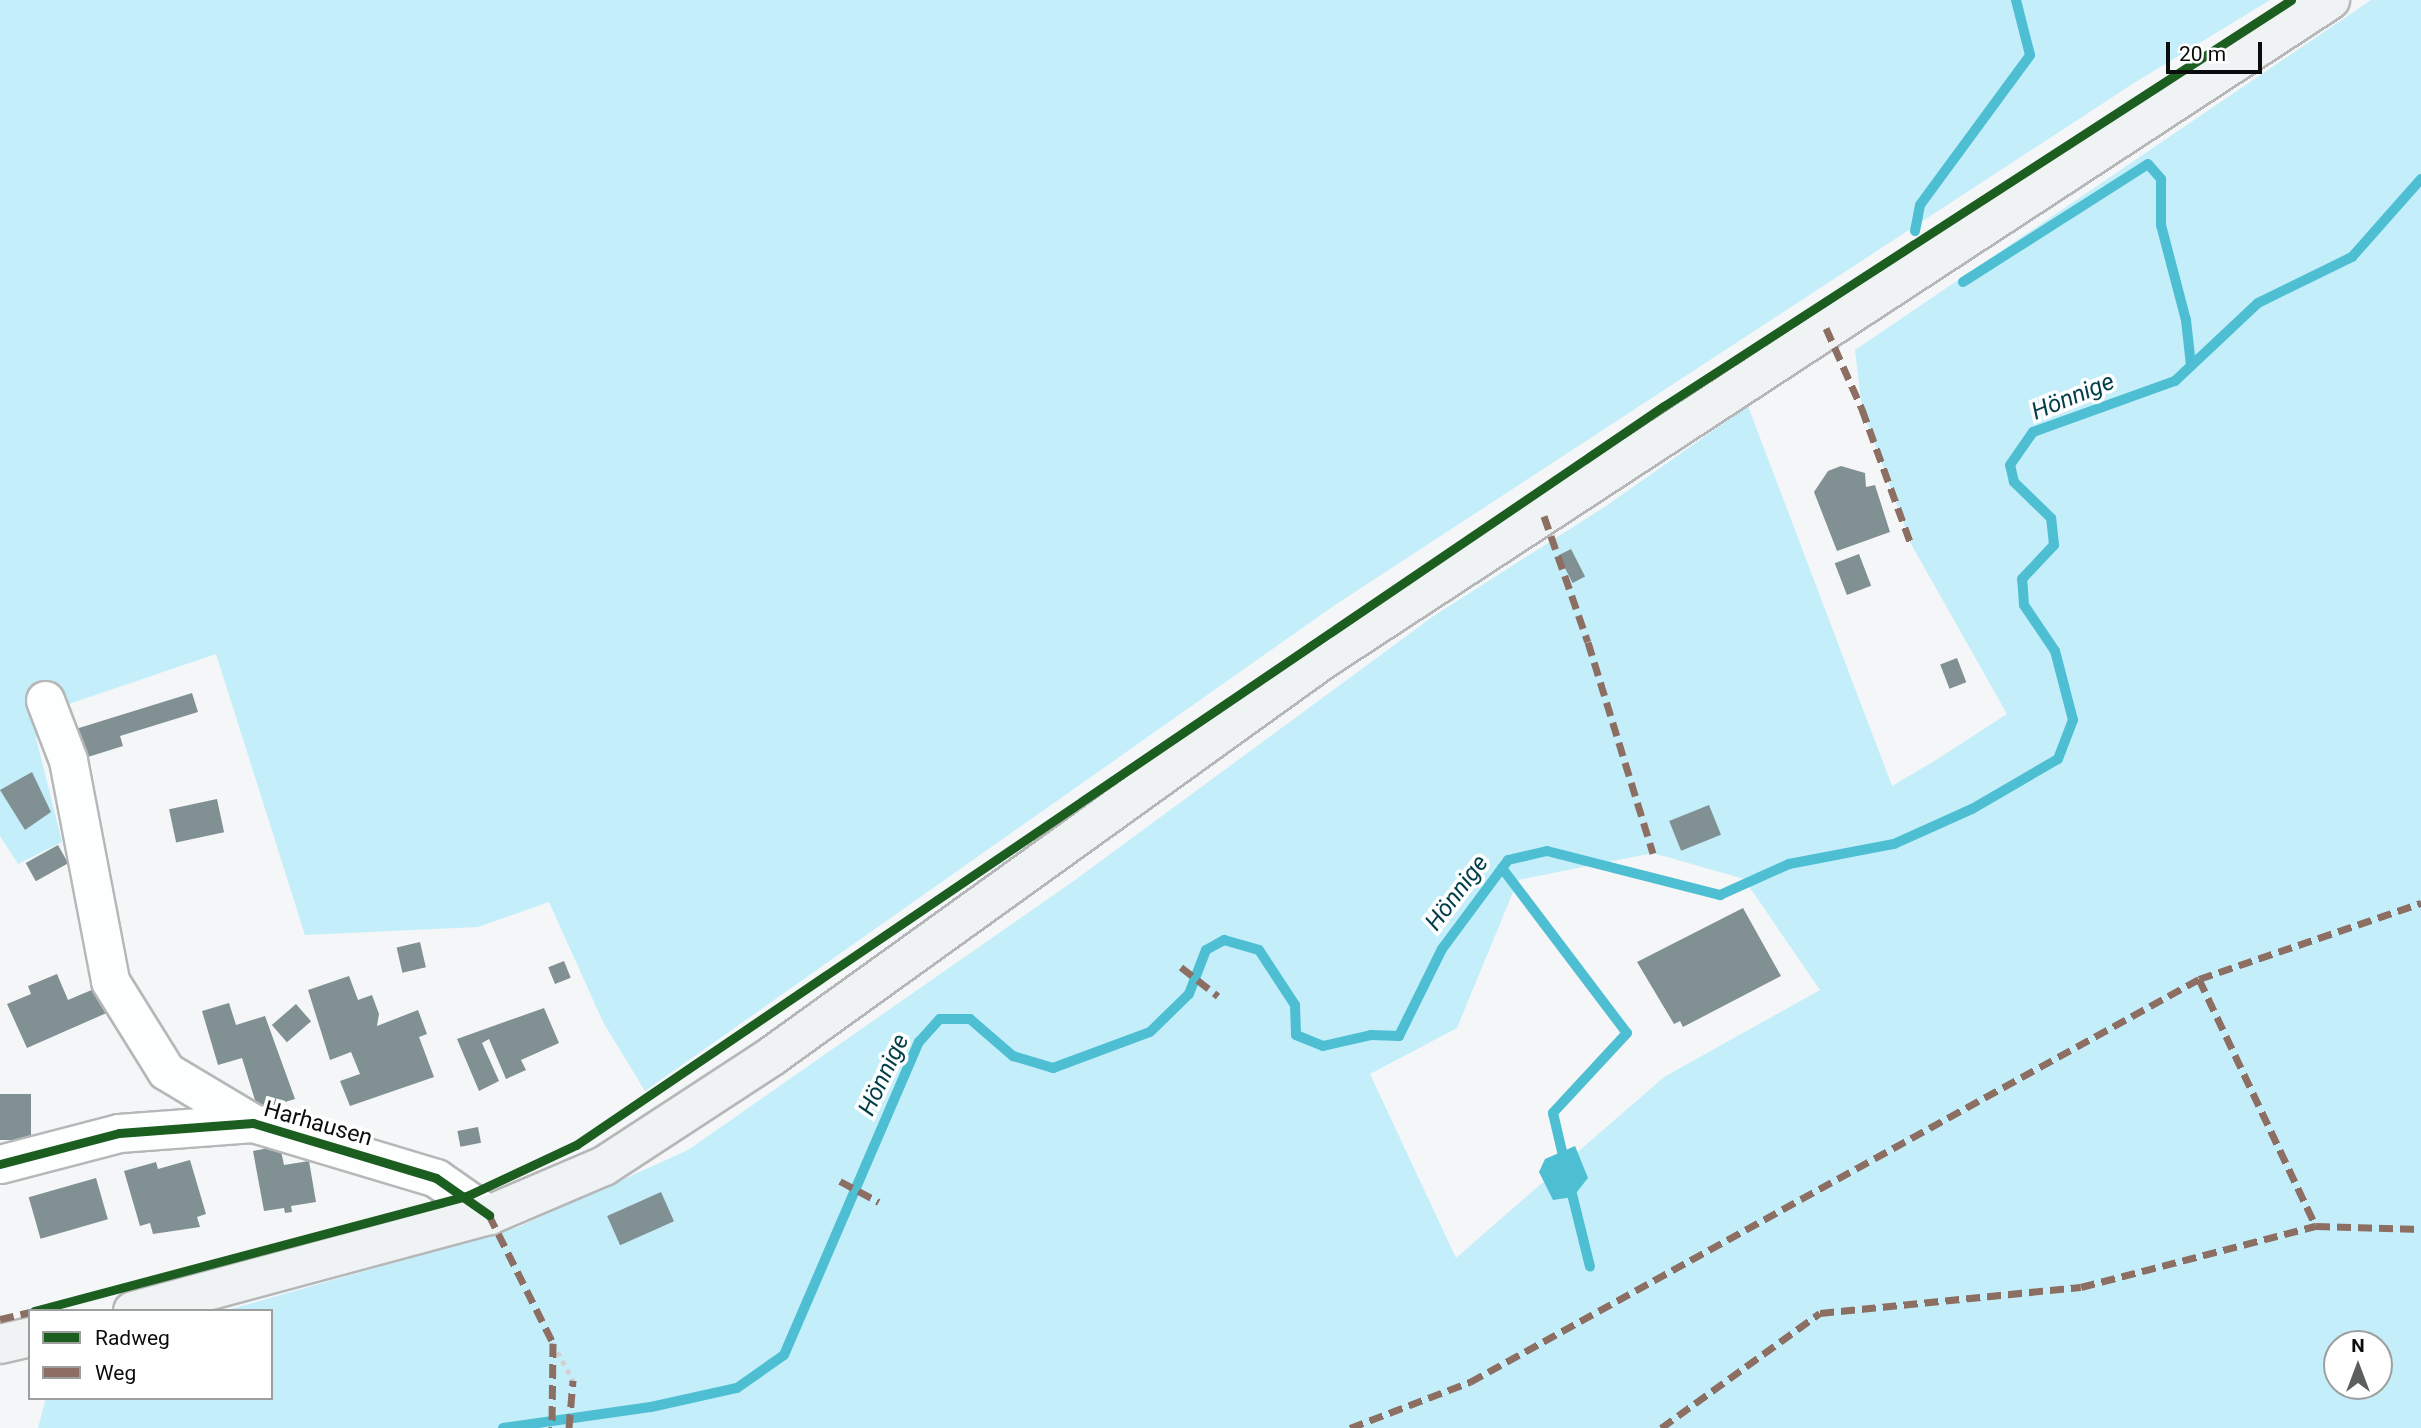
<!DOCTYPE html>
<html>
<head>
<meta charset="utf-8">
<style>
  body { margin:0 }
  #map { position:relative; width:2421px; height:1428px; overflow:hidden; background:#f4f6f7; font-family:Roboto,sans-serif }
  div>[style] { position:absolute }
  [style*='--x'] { left:calc(var(--x)*1px); top:calc(var(--y)*1px); width:calc(var(--w)*1px); rotate:calc(var(--a)*1deg) }
  .green>* { inset:0; background:#c4effa }
  .water>* { inset:0; background:#4ebfd3 }
  .stream>* { height:10px; margin:-5px; padding:0 5px; transform-origin:5px; border-radius:5px; background:#4ebfd3 }
  .building>* { inset:0; background:#809093; transform-origin:0 0 }
  .path>* { height:4.5px; margin-top:-2.25px; transform-origin:0; background:repeating-linear-gradient(90deg,#d1d1d2 0 5px,transparent 0 10px) }
  .roads { filter:drop-shadow(2px 0 #b6b7b8) drop-shadow(-2px 0 #b6b7b8) drop-shadow(0 2px #b6b7b8) drop-shadow(0 -2px #b6b7b8) }
  .minor>* { height:37px; margin:-18.5px; padding:0 18.5px; transform-origin:18.5px; border-radius:18.5px; background:#fdfefe }
  .secondary>* { height:38px; margin:-19px; padding:0 19px; transform-origin:19px; border-radius:19px; background:#eff3f4 }
  .quiet>* { height:7px; margin-top:-3.5px; transform-origin:0; background:repeating-linear-gradient(90deg,#8d6e63 0 14px,transparent 0 21px) }
  .cycleway>* { height:9px; margin:-4.5px; padding:0 4.5px; transform-origin:4.5px; border-radius:4.5px; background:#1b5e20 }
  span { translate:-50% -50%; white-space:nowrap; text-align:center; line-height:1.15; -webkit-text-stroke:7px #fff; paint-order:stroke }
  .street-label { font-size:23px; color:#0b0d0d }
  .water-label { font-size:24px; color:#003e49; font-style:italic }
  .legend { position:absolute; left:28px; top:1309px; width:245px; height:91px; box-sizing:border-box; background:#fff; border:2px solid #9d9e9e; margin:0; padding:9px 12px; list-style:none; font-size:21px; color:#0b0d0d }
  .legend li { display:flex; align-items:center; gap:14px; height:35px }
  .legend b { width:35px; border:2px solid #9d9e9e }
  .north { position:absolute; left:2323px; top:1330px; width:70px; height:70px; box-sizing:border-box; background:#fff; border:2px solid #9d9e9e; border-radius:50%; rotate:0deg; font-size:19px; font-weight:700; line-height:28px; text-align:center; color:#0b0d0d }
  .north::after { content:''; display:block; margin:auto; width:24px; height:32px; background:#5d5f5f; clip-path:polygon(50% 0,100% 100%,50% 72%,0 100%) }
  .scale { position:absolute; left:2166px; top:42px; width:96px; height:32px; box-sizing:border-box; border:4px solid #0b0d0d; border-top:0; padding-left:9px; font-size:21px; line-height:24px; white-space:nowrap; color:#0b0d0d; -webkit-text-stroke:5px #fff; paint-order:stroke }
</style>
</head>
<body>
<div id="map">
  <div class="green">
    <div style="clip-path:polygon(0 0,2270px 0,2134px 83px,1335px 605px,645px 1091px,603px 1022px,549px 902px,478px 927px,305px 935px,216px 654px,60px 707px,36px 738px,62px 842px,18px 864px,0 836px)"></div>
    <div style="clip-path:polygon(evenodd,2371px 0,2421px 0,2421px 1428px,38px 1428px,46px 1398px,271px 1398px,271px 1311px,224px 1311px,516px 1228px,688px 1150px,1075px 880px,1435px 615px,1606px 506px,1748px 406px,1892px 786px,1936px 760px,2007px 714px,1911px 544px,1862px 409px,1855px 350px,2371px 0,1653px 853px,1744px 879px,1820px 990px,1664px 1077px,1456px 1258px,1370px 1074px,1457px 1028px,1518px 880px,1653px 853px,2371px 0,2337px 1344px,2379px 1344px,2379px 1386px,2337px 1386px,2337px 1344px)"></div>
  </div>
  <div class="water">
    <div style="clip-path:polygon(1575px 1146px,1588px 1178px,1573px 1197px,1553px 1200px,1539px 1172px,1545px 1159px)"></div>
  </div>
  <div class="stream">
    <div style="--x:1915;--y:231;--w:26;--a:-79"></div>
    <div style="--x:1920;--y:205;--w:186;--a:-53.7"></div>
    <div style="--x:2030;--y:55;--w:57;--a:-104.3"></div>
    <div style="--x:1963;--y:282;--w:219;--a:-32.5"></div>
    <div style="--x:2148;--y:164;--w:20;--a:49"></div>
    <div style="--x:2161;--y:179;--w:46;--a:90"></div>
    <div style="--x:2161;--y:225;--w:98;--a:75.3"></div>
    <div style="--x:2186;--y:320;--w:45;--a:83.7"></div>
    <div style="--x:1502;--y:868;--w:207;--a:52.9"></div>
    <div style="--x:1627;--y:1033;--w:109;--a:132.8"></div>
    <div style="--x:1553;--y:1113;--w:52;--a:76.8"></div>
    <div style="--x:1570;--y:1186;--w:83;--a:76.1"></div>
    <div style="--x:503;--y:1428;--w:149;--a:-8.1"></div>
    <div style="--x:651;--y:1407;--w:88;--a:-12.5"></div>
    <div style="--x:737;--y:1388;--w:57;--a:-35.1"></div>
    <div style="--x:784;--y:1355;--w:341;--a:-66.7"></div>
    <div style="--x:919;--y:1042;--w:31;--a:-48"></div>
    <div style="--x:940;--y:1019;--w:30;--a:0"></div>
    <div style="--x:970;--y:1019;--w:57;--a:40.7"></div>
    <div style="--x:1013;--y:1056;--w:42;--a:16.7"></div>
    <div style="--x:1053;--y:1068;--w:103;--a:-20.4"></div>
    <div style="--x:1150;--y:1032;--w:54;--a:-44.3"></div>
    <div style="--x:1189;--y:994;--w:47;--a:-68.9"></div>
    <div style="--x:1206;--y:950;--w:21;--a:-29"></div>
    <div style="--x:1224;--y:940;--w:36;--a:16"></div>
    <div style="--x:1259;--y:950;--w:66;--a:56.8"></div>
    <div style="--x:1295;--y:1005;--w:30;--a:88"></div>
    <div style="--x:1296;--y:1035;--w:29;--a:22"></div>
    <div style="--x:1323;--y:1046;--w:49;--a:-12.9"></div>
    <div style="--x:1371;--y:1035;--w:28;--a:2"></div>
    <div style="--x:1399;--y:1036;--w:97;--a:-63.7"></div>
    <div style="--x:1442;--y:949;--w:111;--a:-53.4"></div>
    <div style="--x:1508;--y:860;--w:40;--a:-13"></div>
    <div style="--x:1547;--y:851;--w:179;--a:14.3"></div>
    <div style="--x:1720;--y:895;--w:76;--a:-24.2"></div>
    <div style="--x:1789;--y:864;--w:107;--a:-10.8"></div>
    <div style="--x:1894;--y:844;--w:85;--a:-24.2"></div>
    <div style="--x:1972;--y:809;--w:99;--a:-30.2"></div>
    <div style="--x:2058;--y:759;--w:42;--a:-69"></div>
    <div style="--x:2073;--y:720;--w:71;--a:-104.6"></div>
    <div style="--x:2055;--y:651;--w:55;--a:-124"></div>
    <div style="--x:2024;--y:605;--w:26;--a:-94"></div>
    <div style="--x:2022;--y:579;--w:47;--a:-46.7"></div>
    <div style="--x:2054;--y:545;--w:27;--a:-96"></div>
    <div style="--x:2051;--y:518;--w:52;--a:-135.8"></div>
    <div style="--x:2014;--y:482;--w:17;--a:-103"></div>
    <div style="--x:2010;--y:465;--w:40;--a:-55.1"></div>
    <div style="--x:2033;--y:432;--w:151;--a:-19.8"></div>
    <div style="--x:2175;--y:381;--w:114;--a:-43.2"></div>
    <div style="--x:2258;--y:303;--w:105;--a:-26.1"></div>
    <div style="--x:2352;--y:257;--w:104;--a:-48.5"></div>
  </div>
  <div class="building">
    <div style="clip-path:polygon(1841px 466px,1865px 473px,1866px 487px,1875px 485px,1890px 532px,1837px 551px,1814px 492px,1828px 471px)"></div>
    <div style="left:1571px;top:549px;width:31px;height:14px;rotate:63deg"></div>
    <div style="left:1859px;top:554px;width:34px;height:26px;rotate:69deg"></div>
    <div style="left:1957px;top:658px;width:26px;height:18px;rotate:69deg"></div>
    <div style="clip-path:polygon(192px 693px,198px 712px,120px 736px,123px 746px,75px 761px,66px 732px)"></div>
    <div style="clip-path:polygon(32px 772px,51px 812px,25px 830px,0 790px)"></div>
    <div style="left:217px;top:799px;width:34px;height:49px;rotate:78deg"></div>
    <div style="left:1709px;top:805px;width:32px;height:43px;rotate:68deg"></div>
    <div style="left:58px;top:845px;width:21px;height:37px;rotate:61deg"></div>
    <div style="clip-path:polygon(1743px 908px,1781px 976px,1683px 1027px,1680px 1021px,1674px 1024px,1637px 962px)"></div>
    <div style="left:420px;top:942px;width:26px;height:24px;rotate:77deg"></div>
    <div style="left:564px;top:961px;width:18px;height:17px;rotate:68deg"></div>
    <div style="clip-path:polygon(57px 974px,68px 1000px,101px 986px,111px 1011px,27px 1048px,7px 1004px,31px 994px,28px 986px)"></div>
    <div style="clip-path:polygon(349px 976px,358px 1000px,372px 995px,379px 1014px,377px 1026px,418px 1010px,427px 1034px,419px 1037px,434px 1077px,350px 1106px,340px 1081px,360px 1074px,351px 1052px,330px 1060px,308px 990px)"></div>
    <div style="clip-path:polygon(229px 1003px,236px 1025px,265px 1016px,295px 1099px,258px 1110px,242px 1058px,218px 1065px,202px 1011px)"></div>
    <div style="left:296px;top:1004px;width:23px;height:32px;rotate:49deg"></div>
    <div style="clip-path:polygon(544px 1008px,559px 1043px,521px 1060px,526px 1070px,506px 1079px,489px 1039px,482px 1043px,499px 1081px,479px 1091px,457px 1039px)"></div>
    <div style="left:0;top:1094px;width:31px;height:46px"></div>
    <div style="left:478px;top:1127px;width:16px;height:21px;rotate:79deg"></div>
    <div style="clip-path:polygon(280px 1146px,284px 1165px,309px 1161px,316px 1202px,291px 1206px,292px 1212px,285px 1213px,284px 1208px,264px 1211px,253px 1151px)"></div>
    <div style="clip-path:polygon(190px 1160px,206px 1214px,197px 1217px,200px 1227px,153px 1234px,150px 1223px,140px 1226px,124px 1171px,156px 1162px,158px 1169px)"></div>
    <div style="left:96px;top:1178px;width:43px;height:70px;rotate:74deg"></div>
    <div style="left:661px;top:1192px;width:32px;height:59px;rotate:66deg"></div>
  </div>
  <div class="path">
    <div style="--x:553;--y:1343;--w:42;--a:61.6"></div>
  </div>
  <div class="roads">
    <div class="minor">
      <div style="--x:45;--y:700;--w:64;--a:69"></div>
      <div style="--x:68;--y:760;--w:225;--a:79.2"></div>
      <div style="--x:110;--y:981;--w:106;--a:58.1"></div>
      <div style="--x:166;--y:1071;--w:101;--a:30.9"></div>
      <div style="--x:0;--y:1164;--w:123;--a:-14.6"></div>
      <div style="--x:119;--y:1133;--w:134;--a:-4.3"></div>
      <div style="--x:253;--y:1123;--w:191;--a:16.7"></div>
      <div style="--x:436;--y:1178;--w:65;--a:34.9"></div>
    </div>
    <div class="secondary">
      <div style="--x:133;--y:1311;--w:369;--a:-15.1"></div>
      <div style="--x:489;--y:1215;--w:125;--a:-23.1"></div>
      <div style="--x:604;--y:1166;--w:201;--a:-33.2"></div>
      <div style="--x:772;--y:1056;--w:678;--a:-35.75"></div>
      <div style="--x:1322;--y:660;--w:1205;--a:-33.22"></div>
      <div style="--x:0;--y:1344;--w:31;--a:-13"></div>
    </div>
  </div>
  <div class="quiet">
    <div style="--x:1826;--y:328;--w:89;--a:66"></div>
    <div style="--x:1862;--y:409;--w:144;--a:70.1"></div>
    <div style="--x:1544;--y:516;--w:133;--a:70.8"></div>
    <div style="--x:1588;--y:642;--w:221;--a:72.9"></div>
    <div style="--x:1181;--y:967;--w:47;--a:38.1"></div>
    <div style="--x:2199;--y:979;--w:273;--a:64.7"></div>
    <div style="--x:840;--y:1181;--w:44;--a:28.3"></div>
    <div style="--x:489;--y:1215;--w:143;--a:63.4"></div>
    <div style="--x:553;--y:1343;--w:85;--a:90.7"></div>
    <div style="--x:0;--y:1319;--w:31;--a:-13"></div>
    <div style="--x:569;--y:1428;--w:48;--a:-85.2"></div>
    <div style="--x:1350;--y:1428;--w:129;--a:-21"></div>
    <div style="--x:1470;--y:1382;--w:833;--a:-28.93"></div>
    <div style="--x:2199;--y:979;--w:235;--a:-18.9"></div>
    <div style="--x:1661;--y:1428;--w:196;--a:-35.9"></div>
    <div style="--x:1820;--y:1313;--w:262;--a:-5.7"></div>
    <div style="--x:2081;--y:1287;--w:243;--a:-14.6"></div>
    <div style="--x:2316;--y:1226;--w:105;--a:1.6"></div>
  </div>
  <div class="cycleway">
    <div style="--x:0;--y:1164;--w:123;--a:-14.6"></div>
    <div style="--x:119;--y:1133;--w:134;--a:-4.3"></div>
    <div style="--x:253;--y:1123;--w:191;--a:16.7"></div>
    <div style="--x:436;--y:1178;--w:65;--a:34.9"></div>
    <div style="--x:34;--y:1311;--w:448;--a:-14.9"></div>
    <div style="--x:467;--y:1196;--w:120;--a:-25.1"></div>
    <div style="--x:576;--y:1145;--w:1315;--a:-34.19"></div>
    <div style="--x:1664;--y:406;--w:747;--a:-32.92"></div>
  </div>
  <div class="street-label">
    <span style="left:318px;top:1124px;rotate:16deg">Harhausen</span>
  </div>
  <div class="water-label">
    <span style="left:2073px;top:397px;rotate:-22deg">Hönnige</span>
    <span style="left:1457px;top:893px;rotate:-53deg">Hönnige</span>
    <span style="left:884px;top:1075px;rotate:-65deg">Hönnige</span>
  </div>
  <ul class="legend">
  <li><b style="height:9px;background:#1b5e20"></b>Radweg</li>
  <li><b style="height:9px;background:#8d6e63"></b>Weg</li>
  </ul>
  <div class="north">N</div>
  <div class="scale">20 m</div>
</div>
</body>
</html>
